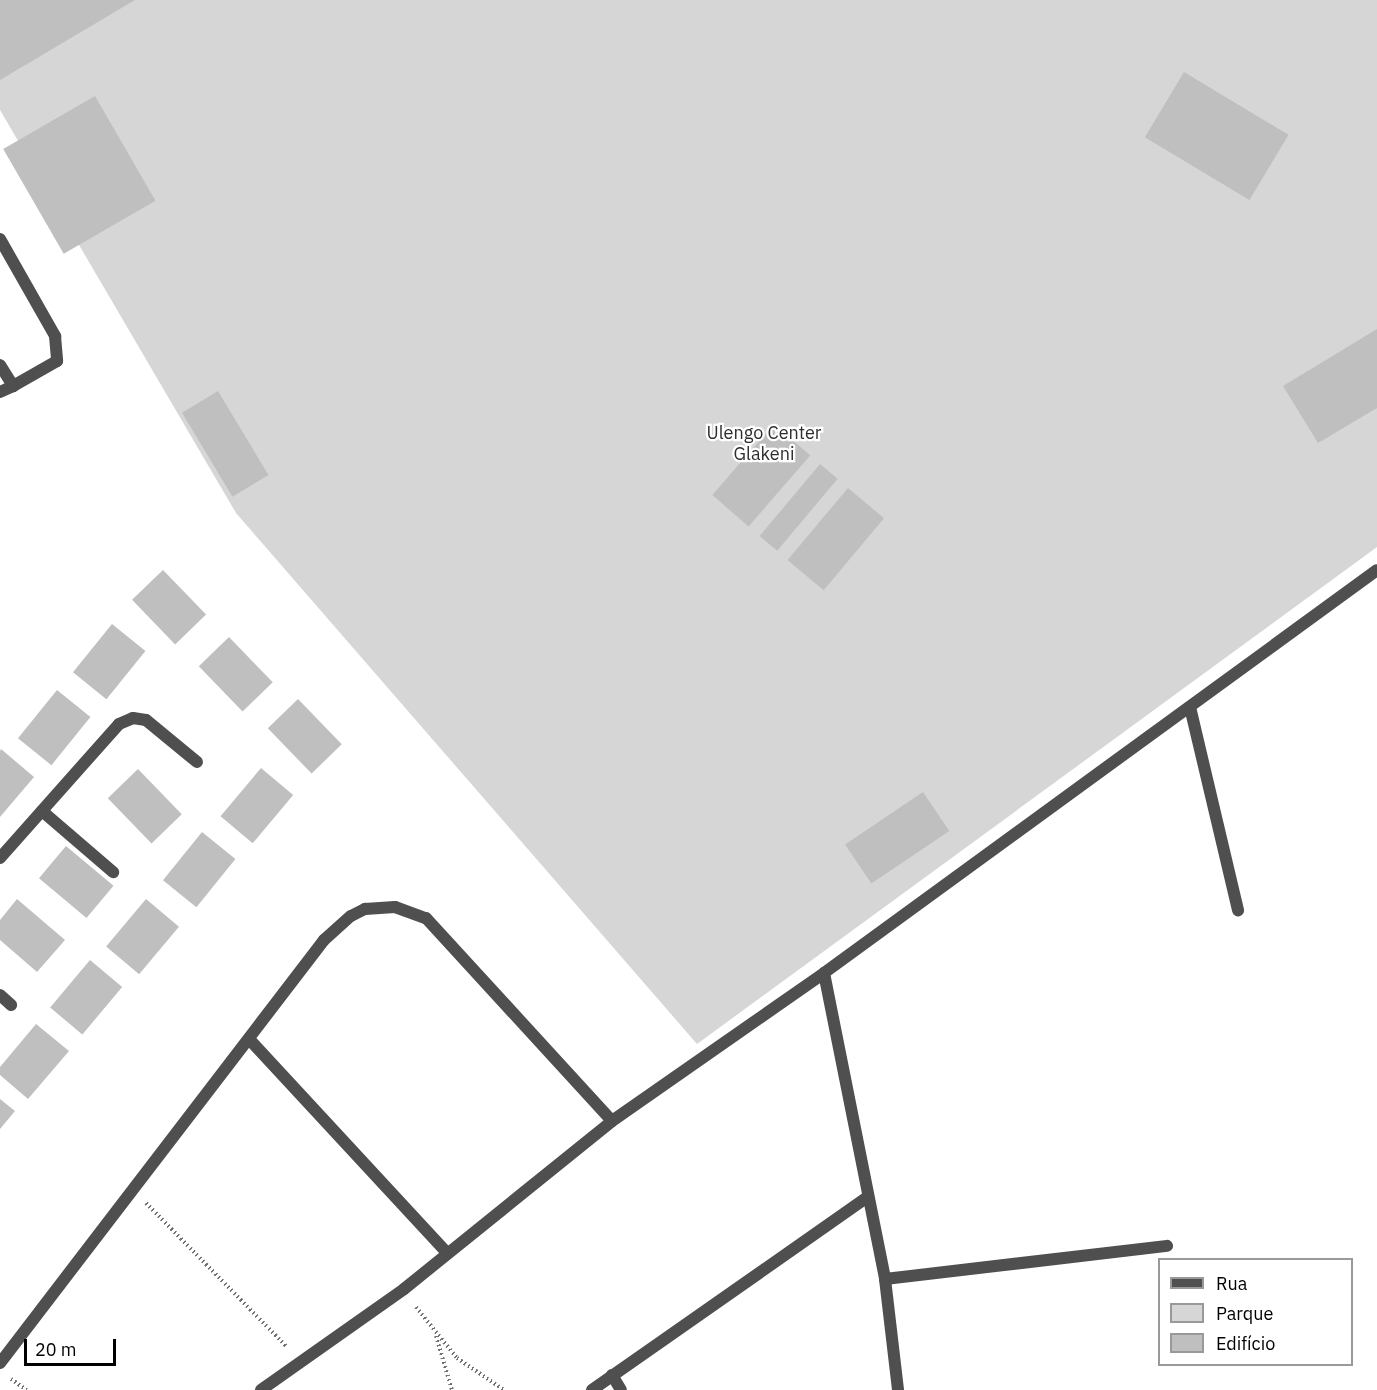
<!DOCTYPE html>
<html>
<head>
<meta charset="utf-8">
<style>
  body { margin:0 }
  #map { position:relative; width:1377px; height:1390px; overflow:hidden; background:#fff; font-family:"IBM Plex Sans",sans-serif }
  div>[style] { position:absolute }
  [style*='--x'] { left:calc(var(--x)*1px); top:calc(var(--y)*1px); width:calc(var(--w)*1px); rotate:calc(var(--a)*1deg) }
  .green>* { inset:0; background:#d6d6d6 }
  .building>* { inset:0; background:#bfbfbf; transform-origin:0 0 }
  .path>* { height:4px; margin-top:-2px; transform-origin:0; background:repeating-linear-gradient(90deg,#717171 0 1.5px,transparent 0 4.5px) }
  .service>* { height:12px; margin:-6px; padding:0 6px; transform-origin:6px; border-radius:6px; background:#4f4f4f }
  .minor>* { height:12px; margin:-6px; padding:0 6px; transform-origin:6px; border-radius:6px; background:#4f4f4f }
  span { translate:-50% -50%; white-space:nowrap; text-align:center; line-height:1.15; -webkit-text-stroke:4.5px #fff; paint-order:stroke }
  .park-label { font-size:18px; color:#2d2d2d }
  .legend { position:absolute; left:1158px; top:1258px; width:195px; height:108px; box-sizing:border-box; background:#fff; border:2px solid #999; margin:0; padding:8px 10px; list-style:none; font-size:18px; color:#000 }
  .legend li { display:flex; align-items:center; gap:12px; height:30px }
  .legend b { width:30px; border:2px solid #999 }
  .scale { position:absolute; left:24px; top:1339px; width:92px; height:27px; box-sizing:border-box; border:3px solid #000; border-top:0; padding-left:8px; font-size:18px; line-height:21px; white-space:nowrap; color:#000; -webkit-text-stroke:4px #fff; paint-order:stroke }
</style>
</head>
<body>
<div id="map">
  <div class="green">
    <div style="clip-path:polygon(0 0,1377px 0,1377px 547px,697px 1044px,236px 513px,0 110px)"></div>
  </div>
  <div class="building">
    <div style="clip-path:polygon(0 0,135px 0,0 80px)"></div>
    <div style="left:1184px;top:72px;width:122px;height:76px;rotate:31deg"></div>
    <div style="left:95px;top:96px;width:121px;height:106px;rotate:60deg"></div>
    <div style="clip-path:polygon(1377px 329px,1377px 408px,1318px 443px,1283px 386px)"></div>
    <div style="left:218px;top:391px;width:98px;height:42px;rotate:59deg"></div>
    <div style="left:774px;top:424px;width:48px;height:94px;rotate:41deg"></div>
    <div style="left:820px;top:464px;width:23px;height:94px;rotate:40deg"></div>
    <div style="left:848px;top:488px;width:47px;height:94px;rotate:40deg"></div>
    <div style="left:163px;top:570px;width:62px;height:43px;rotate:46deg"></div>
    <div style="left:112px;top:624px;width:43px;height:62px;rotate:39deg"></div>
    <div style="left:229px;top:637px;width:63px;height:42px;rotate:46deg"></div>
    <div style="left:57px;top:690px;width:43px;height:62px;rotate:39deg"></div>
    <div style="left:298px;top:699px;width:63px;height:42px;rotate:46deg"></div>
    <div style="clip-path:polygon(1px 749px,34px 777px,0 817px,0 751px)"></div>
    <div style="left:261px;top:768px;width:42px;height:63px;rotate:40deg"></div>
    <div style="left:138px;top:769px;width:63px;height:42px;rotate:46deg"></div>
    <div style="left:923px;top:792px;width:47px;height:94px;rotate:56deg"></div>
    <div style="left:202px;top:832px;width:43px;height:62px;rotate:39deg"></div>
    <div style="left:66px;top:846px;width:62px;height:42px;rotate:40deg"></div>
    <div style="clip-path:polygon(17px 899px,65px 940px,37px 972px,0 940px,0 920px)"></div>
    <div style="left:146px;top:899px;width:43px;height:62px;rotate:40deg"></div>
    <div style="left:90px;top:960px;width:42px;height:62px;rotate:40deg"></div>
    <div style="clip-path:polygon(36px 1024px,69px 1051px,28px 1099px,0 1075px,0 1067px)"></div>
    <div style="clip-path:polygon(0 1099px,15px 1111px,0 1129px)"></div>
  </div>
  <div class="path">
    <div style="--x:146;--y:1203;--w:200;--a:45.6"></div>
    <div style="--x:416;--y:1307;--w:65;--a:51.2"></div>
    <div style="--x:457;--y:1358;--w:57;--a:34.2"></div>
    <div style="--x:436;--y:1336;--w:56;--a:73.5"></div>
    <div style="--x:11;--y:1379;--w:19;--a:35"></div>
  </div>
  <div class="service">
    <div style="--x:0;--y:239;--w:112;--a:60.4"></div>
    <div style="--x:55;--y:336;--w:25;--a:85"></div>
    <div style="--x:57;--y:361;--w:51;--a:150.4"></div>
    <div style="--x:0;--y:365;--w:25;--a:58"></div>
    <div style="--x:13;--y:386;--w:14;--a:155"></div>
    <div style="--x:885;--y:1279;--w:284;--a:-6.7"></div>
  </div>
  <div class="minor">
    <div style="--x:1190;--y:707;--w:209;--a:76.7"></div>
    <div style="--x:42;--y:811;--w:94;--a:40.7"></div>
    <div style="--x:0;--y:858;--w:179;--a:-48.4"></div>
    <div style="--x:119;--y:724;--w:15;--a:-23"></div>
    <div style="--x:133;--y:718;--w:13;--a:9"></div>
    <div style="--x:146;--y:720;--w:66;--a:39.5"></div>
    <div style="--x:824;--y:973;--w:312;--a:78.7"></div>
    <div style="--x:885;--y:1279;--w:112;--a:83.3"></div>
    <div style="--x:0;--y:995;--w:15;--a:42"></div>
    <div style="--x:249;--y:1039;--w:292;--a:47.2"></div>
    <div style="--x:0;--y:1363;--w:533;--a:-52.55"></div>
    <div style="--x:324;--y:940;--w:36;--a:-42"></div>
    <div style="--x:351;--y:916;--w:16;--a:-27"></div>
    <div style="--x:365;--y:909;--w:30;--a:-4"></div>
    <div style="--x:395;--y:907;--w:33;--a:20"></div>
    <div style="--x:426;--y:918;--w:275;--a:47.5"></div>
    <div style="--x:612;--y:1375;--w:17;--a:59"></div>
    <div style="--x:261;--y:1390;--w:175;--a:-35.2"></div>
    <div style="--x:404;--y:1289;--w:267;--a:-38.9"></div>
    <div style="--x:612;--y:1121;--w:259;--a:-34.9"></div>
    <div style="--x:824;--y:973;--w:684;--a:-36.08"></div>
    <div style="--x:592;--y:1390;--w:337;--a:-35"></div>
  </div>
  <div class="park-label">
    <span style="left:764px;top:444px">Ulengo Center<br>Glakeni</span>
  </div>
  <ul class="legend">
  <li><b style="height:8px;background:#4f4f4f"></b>Rua</li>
  <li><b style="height:16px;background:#d6d6d6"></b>Parque</li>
  <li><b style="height:16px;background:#bfbfbf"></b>Edifício</li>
  </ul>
  <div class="scale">20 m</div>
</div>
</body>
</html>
